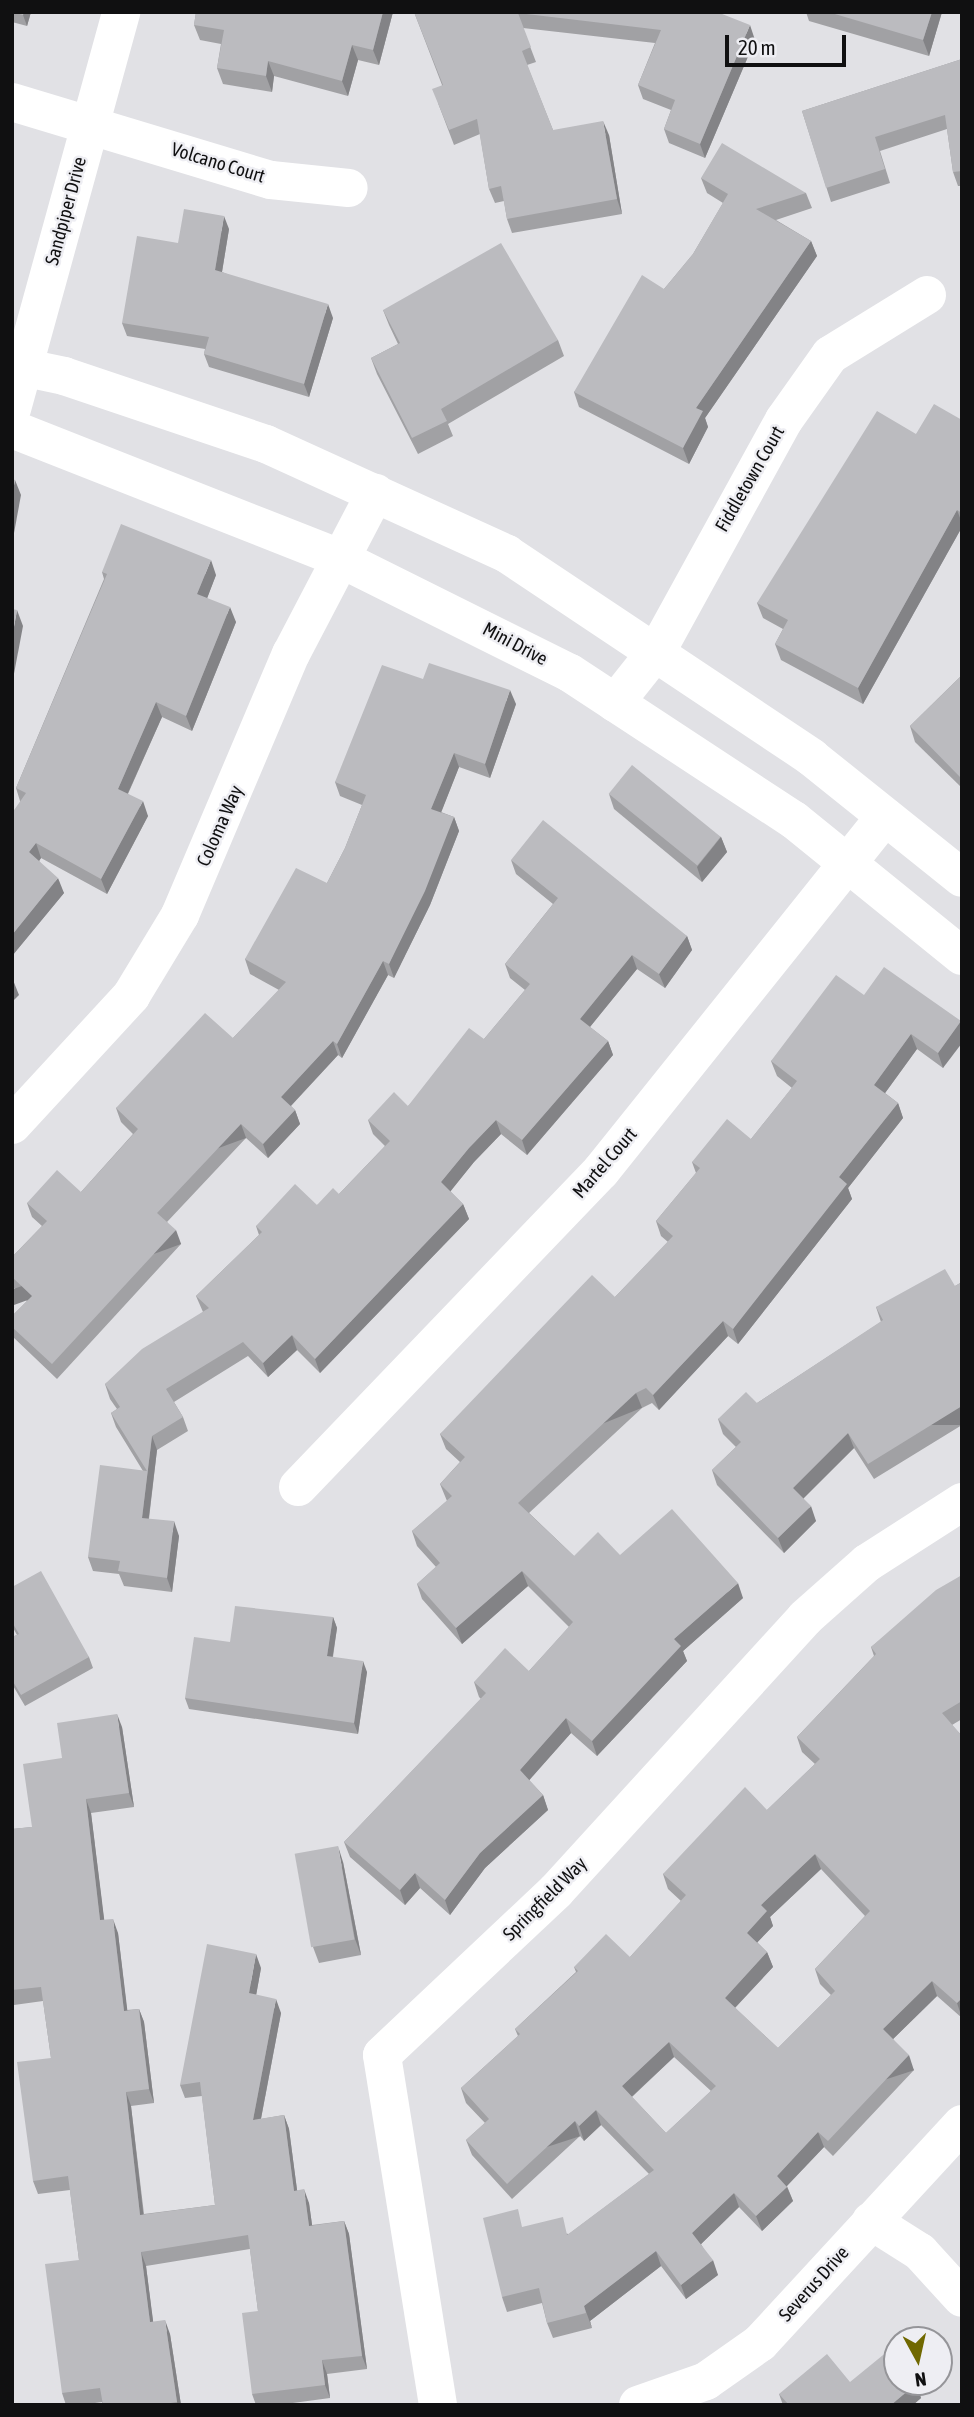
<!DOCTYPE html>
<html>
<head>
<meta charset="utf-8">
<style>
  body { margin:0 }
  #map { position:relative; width:974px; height:2417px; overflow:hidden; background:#e1e1e5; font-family:"Asap Condensed",sans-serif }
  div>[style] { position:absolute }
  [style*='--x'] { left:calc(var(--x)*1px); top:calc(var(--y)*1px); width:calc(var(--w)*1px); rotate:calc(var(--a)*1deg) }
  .minor>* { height:38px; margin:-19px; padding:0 19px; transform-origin:19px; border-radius:19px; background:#fff }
  .tertiary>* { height:38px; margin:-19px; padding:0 19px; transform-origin:19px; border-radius:19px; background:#fff }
  .wall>* { inset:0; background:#a1a1a4 }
  .shaded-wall>* { inset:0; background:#838386; transform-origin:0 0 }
  .building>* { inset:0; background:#bbbbbf; transform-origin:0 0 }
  span { translate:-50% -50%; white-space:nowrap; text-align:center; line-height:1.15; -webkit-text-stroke:5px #eeeef3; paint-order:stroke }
  .street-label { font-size:19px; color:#101011 }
  .frame { position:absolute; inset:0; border:14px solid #101011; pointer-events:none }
  .north { position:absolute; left:883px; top:2326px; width:70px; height:70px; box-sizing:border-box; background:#eeeef3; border:2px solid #959599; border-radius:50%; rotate:172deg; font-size:19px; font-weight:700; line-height:28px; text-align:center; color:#101011 }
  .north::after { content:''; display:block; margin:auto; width:24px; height:32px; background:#706800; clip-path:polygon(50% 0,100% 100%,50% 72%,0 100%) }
  .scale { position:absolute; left:725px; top:35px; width:121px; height:32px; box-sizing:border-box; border:4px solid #101011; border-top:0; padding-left:9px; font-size:21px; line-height:24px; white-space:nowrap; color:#101011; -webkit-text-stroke:5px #eeeef3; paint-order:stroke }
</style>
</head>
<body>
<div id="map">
  <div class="minor">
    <div style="--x:12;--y:102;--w:270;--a:16.8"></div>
    <div style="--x:271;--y:180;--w:78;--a:5.9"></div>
    <div style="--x:12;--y:409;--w:412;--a:-74.6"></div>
    <div style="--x:615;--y:703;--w:69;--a:-51.5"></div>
    <div style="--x:658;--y:649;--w:261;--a:-61.2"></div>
    <div style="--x:784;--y:420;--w:80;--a:-54.7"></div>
    <div style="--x:830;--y:355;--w:114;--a:-31.7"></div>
    <div style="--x:12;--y:1125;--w:176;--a:-47.3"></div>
    <div style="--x:131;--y:996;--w:95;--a:-58.8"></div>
    <div style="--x:180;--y:915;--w:284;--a:-67"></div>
    <div style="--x:291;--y:654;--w:182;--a:-62.4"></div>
    <div style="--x:298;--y:1487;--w:438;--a:-46.2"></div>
    <div style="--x:601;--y:1171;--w:454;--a:-51.3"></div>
    <div style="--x:871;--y:2221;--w:58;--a:32.3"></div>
    <div style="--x:920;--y:2252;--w:62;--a:47.6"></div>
    <div style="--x:438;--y:2405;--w:354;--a:-99.1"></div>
    <div style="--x:382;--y:2055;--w:239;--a:-43.3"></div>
    <div style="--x:556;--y:1891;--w:369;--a:-47.6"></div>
    <div style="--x:805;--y:1618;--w:83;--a:-41.6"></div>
    <div style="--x:867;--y:1563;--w:113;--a:-32.7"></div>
  </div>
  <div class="tertiary">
    <div style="--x:12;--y:365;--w:53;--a:11.9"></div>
    <div style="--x:64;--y:376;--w:213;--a:18.6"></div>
    <div style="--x:266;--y:444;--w:265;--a:24.5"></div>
    <div style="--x:507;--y:554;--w:366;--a:33.7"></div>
    <div style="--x:811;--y:757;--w:193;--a:38.7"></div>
    <div style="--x:12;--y:429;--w:352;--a:21.5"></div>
    <div style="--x:339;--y:558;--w:258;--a:26.5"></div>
    <div style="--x:570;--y:673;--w:268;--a:33.3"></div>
    <div style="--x:794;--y:820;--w:216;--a:39"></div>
    <div style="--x:638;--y:2405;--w:72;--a:-19.4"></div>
    <div style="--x:706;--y:2381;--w:66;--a:-35.1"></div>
    <div style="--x:760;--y:2343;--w:298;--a:-47.3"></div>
  </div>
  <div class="wall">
    <div style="clip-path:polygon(12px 12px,31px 12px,27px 26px,12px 22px)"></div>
    <div style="clip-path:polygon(196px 12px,393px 12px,379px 65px,358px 60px,348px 96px,274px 76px,272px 92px,223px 84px,217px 68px,221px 44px,200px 40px,194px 25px)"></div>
    <div style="clip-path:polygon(414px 12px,717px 12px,755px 40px,705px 158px,669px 143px,664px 129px,671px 110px,643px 99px,638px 85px,655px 43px,523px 28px,536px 62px,527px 65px,553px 130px,609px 135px,622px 214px,512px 233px,507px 219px,504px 201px,495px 203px,489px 189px,480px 134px,454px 145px,438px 103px,442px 85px)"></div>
    <div style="clip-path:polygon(806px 12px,942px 12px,929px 56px,809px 21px)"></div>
    <div style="clip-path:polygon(962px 59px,962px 186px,958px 186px,953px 172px,947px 129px,880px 151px,890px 183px,831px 202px,802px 111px)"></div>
    <div style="clip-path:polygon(701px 178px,806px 193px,812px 208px,776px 220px,811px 241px,817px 256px,705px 418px,708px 427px,689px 464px,579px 407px,574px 392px,664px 289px,693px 254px,723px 203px,707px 193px)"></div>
    <div style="clip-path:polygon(229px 229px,222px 272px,333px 318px,309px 397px,209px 367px,204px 354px,205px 349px,127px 336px,122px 323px,178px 243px)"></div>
    <div style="clip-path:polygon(383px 310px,558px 340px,564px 356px,448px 424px,453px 436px,418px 454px,377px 374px,371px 358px,398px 344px,389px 325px)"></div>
    <div style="clip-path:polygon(962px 420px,962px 527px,863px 704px,781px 660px,775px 644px,783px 629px,763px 618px,757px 603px,916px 434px)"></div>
    <div style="clip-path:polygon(102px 572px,216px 575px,207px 598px,236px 622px,192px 731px,162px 717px,128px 794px,148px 816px,107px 894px,41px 858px,39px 861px,64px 893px,12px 956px,20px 801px,16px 788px,104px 579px)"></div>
    <div style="clip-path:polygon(962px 675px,962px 788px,915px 742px,910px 726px)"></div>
    <div style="clip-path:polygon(423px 679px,516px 704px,490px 778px,459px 767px,441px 812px,454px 817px,459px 831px,430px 905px,394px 978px,388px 975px,342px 1058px,338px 1055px,291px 1106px,295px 1110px,300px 1124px,268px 1158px,246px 1138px,167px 1222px,181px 1244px,57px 1379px,12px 1336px,12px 1316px,27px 1301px,12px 1286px,12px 1257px,42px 1226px,32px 1217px,27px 1203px,81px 1192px,133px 1134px,121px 1122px,116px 1108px,233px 1038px,279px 990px,250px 974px,245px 959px,327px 883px,345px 848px,362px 805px,340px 796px,335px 782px)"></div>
    <div style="clip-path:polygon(609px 794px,721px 837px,727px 852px,702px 882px,614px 809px)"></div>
    <div style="clip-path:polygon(511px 860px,687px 936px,692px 950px,665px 988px,637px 969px,590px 1027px,608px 1041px,613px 1055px,527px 1155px,501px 1134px,474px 1162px,450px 1191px,463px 1204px,469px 1219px,320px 1373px,297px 1350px,268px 1377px,248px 1356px,174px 1402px,183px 1417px,188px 1431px,157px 1450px,149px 1519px,179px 1536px,172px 1592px,124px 1586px,119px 1574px,93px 1571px,88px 1557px,143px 1471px,116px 1427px,111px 1413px,117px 1409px,110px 1399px,105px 1384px,203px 1312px,196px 1296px,259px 1235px,256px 1226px,317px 1205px,339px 1194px,385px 1146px,373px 1134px,368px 1120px,408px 1106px,484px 1039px,525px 990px,510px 978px,505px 964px,553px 904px,516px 874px)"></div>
    <div style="clip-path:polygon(864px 995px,961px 1021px,943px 1068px,917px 1049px,885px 1093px,898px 1103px,903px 1118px,848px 1188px,852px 1199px,738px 1344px,728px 1336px,659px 1410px,652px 1403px,642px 1408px,529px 1513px,574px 1556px,620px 1555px,743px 1598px,683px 1651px,687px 1661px,597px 1756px,571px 1733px,529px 1780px,543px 1795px,548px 1810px,485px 1868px,450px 1915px,420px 1888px,405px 1905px,350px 1857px,344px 1842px,481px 1699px,479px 1697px,474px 1682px,529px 1671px,569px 1627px,528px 1586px,462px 1644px,422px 1599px,417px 1584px,436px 1567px,417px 1546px,412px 1531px,447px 1501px,440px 1484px,460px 1462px,446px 1449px,440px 1434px,615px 1297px,668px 1242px,661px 1236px,656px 1221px,696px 1173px,692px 1162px,751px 1139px,792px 1088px,777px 1076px,771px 1061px)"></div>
    <div style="clip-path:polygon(962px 1282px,962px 1425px,874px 1479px,854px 1448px,803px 1498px,816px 1521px,784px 1553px,717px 1485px,712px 1470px,736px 1447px,723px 1434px,718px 1419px,757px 1403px,881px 1322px,876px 1307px,955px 1286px)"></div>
    <div style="clip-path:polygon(evenodd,962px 1575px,962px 1719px,952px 1725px,962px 1736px,962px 2018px,937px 1996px,893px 2039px,914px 2070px,833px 2156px,824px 2147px,787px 2186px,793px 2201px,762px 2231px,739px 2207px,701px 2244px,718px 2275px,686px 2299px,661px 2266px,590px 2321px,592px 2328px,553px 2338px,547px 2323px,542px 2303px,507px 2312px,502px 2297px,524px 2227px,569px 2234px,649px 2174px,601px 2125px,584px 2141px,580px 2136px,512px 2199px,472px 2155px,466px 2140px,485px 2123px,466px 2103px,461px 2088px,518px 2036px,515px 2029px,576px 1972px,574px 1967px,630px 1957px,681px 1901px,668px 1889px,663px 1874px,767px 1810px,815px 1764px,802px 1752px,797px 1737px,874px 1656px,871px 1647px,962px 1575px,821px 1869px,865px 1916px,815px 1969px,820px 1984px,831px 1995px,778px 2048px,735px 2008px,773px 1967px,767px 1952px,757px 1942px,773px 1926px,770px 1917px,821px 1869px,962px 1575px,674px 2057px,711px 2091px,666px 2133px,632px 2097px,674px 2057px)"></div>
    <div style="clip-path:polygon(12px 1587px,89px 1657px,93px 1668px,25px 1706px,12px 1684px,12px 1637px,17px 1635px,12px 1626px)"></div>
    <div style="clip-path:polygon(333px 1617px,337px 1628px,333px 1657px,367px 1672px,358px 1734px,189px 1709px,185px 1698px,230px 1642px)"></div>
    <div style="clip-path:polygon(122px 1727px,134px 1807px,91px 1813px,104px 1920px,118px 1933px,127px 2010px,139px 2009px,144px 2022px,154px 2103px,131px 2106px,144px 2214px,215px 2205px,202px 2096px,185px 2098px,180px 2085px,261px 1968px,256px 1995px,281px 2013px,261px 2119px,284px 2115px,289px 2129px,297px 2190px,309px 2203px,312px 2225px,344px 2221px,349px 2234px,367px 2369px,327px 2374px,330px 2398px,278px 2405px,256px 2405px,252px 2394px,258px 2311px,250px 2249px,146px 2266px,153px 2322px,170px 2334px,181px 2405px,103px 2405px,102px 2402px,81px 2405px,66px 2405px,62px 2393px,79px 2260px,70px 2190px,38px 2194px,33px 2181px,51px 2058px,43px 2001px,14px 2005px,12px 2001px,12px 1829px,32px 1827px,62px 1758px)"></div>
    <div style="clip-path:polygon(343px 1862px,361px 1955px,319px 1963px,313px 1947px)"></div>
    <div style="clip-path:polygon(850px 2382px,916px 2384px,921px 2398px,913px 2405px,783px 2405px,779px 2394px)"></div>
  </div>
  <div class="shaded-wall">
    <div style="clip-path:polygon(24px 12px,31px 12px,27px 26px,23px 15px)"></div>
    <div style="clip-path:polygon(383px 12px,393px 12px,379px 65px,373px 50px)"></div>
    <div style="clip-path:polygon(932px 12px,942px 12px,929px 56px,923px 40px)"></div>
    <div style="clip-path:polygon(750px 25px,755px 40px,705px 158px,700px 144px)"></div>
    <div style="clip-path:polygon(352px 45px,358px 60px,348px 96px,342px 81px)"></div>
    <div style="clip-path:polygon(268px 61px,274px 76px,272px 92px,266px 76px)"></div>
    <div style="clip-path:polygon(603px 121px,609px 135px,622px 214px,617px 199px)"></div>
    <div style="clip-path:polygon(224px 216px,229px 229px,220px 284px,215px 270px)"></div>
    <div style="clip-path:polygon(811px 241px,817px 256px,705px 418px,708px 427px,689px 464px,683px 448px,696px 408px)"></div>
    <div style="clip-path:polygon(328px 304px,333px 318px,309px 397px,304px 384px)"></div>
    <div style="clip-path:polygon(15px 480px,21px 495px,12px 544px,12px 496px)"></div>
    <div style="clip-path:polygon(957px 510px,962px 523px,962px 527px,863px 704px,858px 688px)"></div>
    <div style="clip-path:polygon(211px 560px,216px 575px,203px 609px,197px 594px)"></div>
    <div style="clip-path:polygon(230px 607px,236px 622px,192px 731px,186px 716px)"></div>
    <div style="clip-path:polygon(17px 610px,23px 626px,13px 679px,12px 676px,12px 638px)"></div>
    <div style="clip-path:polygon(510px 690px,516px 704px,490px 778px,485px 764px)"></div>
    <div style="clip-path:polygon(156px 702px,162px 717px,123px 804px,118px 789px)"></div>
    <div style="clip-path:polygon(454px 753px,459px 767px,437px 823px,431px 809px)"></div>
    <div style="clip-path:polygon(143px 801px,148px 816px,107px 894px,101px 879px)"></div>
    <div style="clip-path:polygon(454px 817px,459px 831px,430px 905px,394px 978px,389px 964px)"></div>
    <div style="clip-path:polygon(721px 837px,727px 852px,702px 882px,697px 867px)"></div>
    <div style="clip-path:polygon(36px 843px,41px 858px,35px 867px,29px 852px)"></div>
    <div style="clip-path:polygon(58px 878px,64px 893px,12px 956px,12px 935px)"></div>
    <div style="clip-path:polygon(687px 936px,692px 950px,665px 988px,659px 974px)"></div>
    <div style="clip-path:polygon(632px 955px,637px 969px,585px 1033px,580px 1019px)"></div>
    <div style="clip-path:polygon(383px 961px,388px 975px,342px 1058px,337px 1044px)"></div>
    <div style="clip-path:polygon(13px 980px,19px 995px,12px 1002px,12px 981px)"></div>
    <div style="clip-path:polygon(961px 1021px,962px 1043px,943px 1068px,938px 1053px)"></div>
    <div style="clip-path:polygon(911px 1034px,917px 1049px,880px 1100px,874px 1085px)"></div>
    <div style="clip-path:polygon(333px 1041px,338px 1055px,286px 1111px,281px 1097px)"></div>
    <div style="clip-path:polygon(608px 1041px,613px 1055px,527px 1155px,522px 1140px)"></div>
    <div style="clip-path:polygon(898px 1103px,903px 1118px,848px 1188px,852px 1199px,738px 1344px,733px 1329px,839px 1177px)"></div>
    <div style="clip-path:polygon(295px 1110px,300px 1124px,268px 1158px,263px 1144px)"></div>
    <div style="clip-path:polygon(496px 1120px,501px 1134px,474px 1162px,446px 1197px,441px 1182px,469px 1148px)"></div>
    <div style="left:241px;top:1124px;width:15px;height:122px;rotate:70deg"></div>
    <div style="clip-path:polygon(463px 1204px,469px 1219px,320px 1373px,315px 1359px)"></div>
    <div style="left:176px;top:1230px;width:15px;height:183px;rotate:70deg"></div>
    <div style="clip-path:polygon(723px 1321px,728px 1336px,659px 1410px,653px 1395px)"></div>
    <div style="clip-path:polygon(292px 1335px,297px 1350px,268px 1377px,263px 1363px)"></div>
    <div style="left:636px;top:1393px;width:16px;height:161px;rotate:68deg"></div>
    <div style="left:962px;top:1406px;width:19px;height:110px;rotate:90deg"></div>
    <div style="clip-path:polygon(848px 1433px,854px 1448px,799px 1503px,793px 1488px)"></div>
    <div style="clip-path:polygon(152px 1436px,157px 1450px,147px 1532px,142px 1518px)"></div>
    <div style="clip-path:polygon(811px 1506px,816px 1521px,784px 1553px,778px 1538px)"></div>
    <div style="clip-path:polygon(174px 1521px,179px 1536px,172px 1592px,167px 1578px)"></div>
    <div style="clip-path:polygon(522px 1571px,528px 1586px,462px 1644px,456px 1628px)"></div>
    <div style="clip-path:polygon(738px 1583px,743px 1598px,683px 1651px,687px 1661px,597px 1756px,592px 1741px,674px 1639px)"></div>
    <div style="clip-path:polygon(333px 1617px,337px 1628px,331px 1667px,327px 1656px)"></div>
    <div style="clip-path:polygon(363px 1661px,367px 1672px,358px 1734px,354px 1723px)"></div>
    <div style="clip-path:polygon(117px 1714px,122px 1727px,134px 1807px,129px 1793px)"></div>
    <div style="clip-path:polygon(566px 1718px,571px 1733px,525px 1785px,520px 1770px)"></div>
    <div style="clip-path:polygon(543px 1795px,548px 1810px,485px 1868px,450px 1915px,445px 1900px,480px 1853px)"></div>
    <div style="clip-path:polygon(86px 1799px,91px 1813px,106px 1934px,100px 1920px)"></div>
    <div style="clip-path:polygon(338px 1846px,343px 1862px,361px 1955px,355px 1939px)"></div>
    <div style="clip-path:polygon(815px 1854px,821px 1869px,770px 1917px,773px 1926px,752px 1948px,747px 1933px,761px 1905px)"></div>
    <div style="clip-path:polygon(415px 1873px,420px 1888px,405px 1905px,400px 1890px)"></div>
    <div style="clip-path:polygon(113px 1919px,118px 1933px,129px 2024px,124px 2011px)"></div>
    <div style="clip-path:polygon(767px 1952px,773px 1967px,730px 2013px,725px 1998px)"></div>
    <div style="clip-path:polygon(256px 1954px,261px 1968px,254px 2007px,249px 1993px)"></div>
    <div style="clip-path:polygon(932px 1981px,937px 1996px,888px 2044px,883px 2029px)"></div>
    <div style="clip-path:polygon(962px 1998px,962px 2018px,957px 2003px)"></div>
    <div style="clip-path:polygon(276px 1999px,281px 2013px,258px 2134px,253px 2120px)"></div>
    <div style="clip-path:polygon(139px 2009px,144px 2022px,154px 2103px,149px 2089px)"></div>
    <div style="clip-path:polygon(669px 2042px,674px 2057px,627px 2101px,622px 2086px)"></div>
    <div style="left:909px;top:2055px;width:16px;height:118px;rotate:72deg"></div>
    <div style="clip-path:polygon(126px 2092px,131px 2106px,145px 2229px,140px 2215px)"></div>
    <div style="clip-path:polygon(596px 2110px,601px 2125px,584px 2141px,579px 2126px)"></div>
    <div style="clip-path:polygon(284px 2115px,289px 2129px,299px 2205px,294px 2191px)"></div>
    <div style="left:575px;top:2121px;width:16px;height:93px;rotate:72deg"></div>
    <div style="clip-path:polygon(818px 2132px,824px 2147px,782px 2191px,777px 2176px)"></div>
    <div style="clip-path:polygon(787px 2187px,793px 2201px,762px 2231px,756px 2216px)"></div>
    <div style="clip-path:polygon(304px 2189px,309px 2203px,314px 2239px,309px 2226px)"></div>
    <div style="clip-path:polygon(734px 2193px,739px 2207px,697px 2248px,692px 2233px)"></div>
    <div style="clip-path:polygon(344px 2221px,349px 2234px,367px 2369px,362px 2356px)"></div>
    <div style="clip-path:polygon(656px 2251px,661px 2266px,590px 2321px,592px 2328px,584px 2306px)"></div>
    <div style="clip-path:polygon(141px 2252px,146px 2266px,155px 2336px,150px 2322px)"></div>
    <div style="clip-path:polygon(713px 2260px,718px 2275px,686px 2299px,681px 2285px)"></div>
    <div style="clip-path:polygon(165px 2320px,170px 2334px,181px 2405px,178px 2405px,177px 2402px)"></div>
    <div style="clip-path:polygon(322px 2360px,327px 2374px,330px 2398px,325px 2385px)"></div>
    <div style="clip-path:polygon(916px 2384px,921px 2398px,913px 2405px,891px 2405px)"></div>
  </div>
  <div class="building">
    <div style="clip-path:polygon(12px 12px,24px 12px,23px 15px)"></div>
    <div style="clip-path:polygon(196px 12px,383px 12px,373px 50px,352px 45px,342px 81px,268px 61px,266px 76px,217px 68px,224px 30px,194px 25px)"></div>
    <div style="clip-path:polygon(414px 12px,717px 12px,750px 25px,700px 144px,664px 129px,675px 100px,638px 85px,661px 30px,518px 13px,531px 47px,522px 51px,553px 130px,603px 121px,617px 199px,507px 219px,501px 186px,489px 189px,477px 119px,449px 130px,432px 89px,443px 85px)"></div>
    <div style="clip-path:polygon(828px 12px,932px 12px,923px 40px)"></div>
    <div style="clip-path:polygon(962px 59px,962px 171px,953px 172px,945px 115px,875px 137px,885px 169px,826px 188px,802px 111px)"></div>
    <div style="clip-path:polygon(722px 143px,806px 193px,756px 209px,811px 241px,696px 408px,703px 411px,683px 448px,574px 392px,642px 275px,664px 289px,693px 254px,728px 194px,701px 178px)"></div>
    <div style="clip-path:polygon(184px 209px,224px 216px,215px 270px,328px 304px,304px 384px,204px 354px,209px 337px,122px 323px,137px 236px,178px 243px)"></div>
    <div style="clip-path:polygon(501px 243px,558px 340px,441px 409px,447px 421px,412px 438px,371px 358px,400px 343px,383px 310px)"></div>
    <div style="clip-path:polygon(934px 404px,962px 420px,962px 513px,957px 510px,858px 688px,775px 644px,788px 620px,757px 603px,877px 411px,916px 434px)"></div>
    <div style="clip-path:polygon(12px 479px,15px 480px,12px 496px)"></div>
    <div style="clip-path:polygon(121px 524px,211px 560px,197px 594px,230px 607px,186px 716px,156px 702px,118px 789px,143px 801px,101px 879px,36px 843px,29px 852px,58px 878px,12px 935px,12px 813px,26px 793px,16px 788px,107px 574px,102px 572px)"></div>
    <div style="clip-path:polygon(12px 609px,17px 610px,12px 638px)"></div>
    <div style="clip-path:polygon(429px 663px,510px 690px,485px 764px,454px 753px,431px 809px,454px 817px,425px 891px,389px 964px,383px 961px,337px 1044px,333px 1041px,281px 1097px,295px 1110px,263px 1144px,241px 1124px,157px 1213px,176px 1230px,52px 1364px,12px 1327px,12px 1316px,32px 1296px,12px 1277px,12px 1257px,47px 1221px,27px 1203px,57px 1170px,81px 1192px,138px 1129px,116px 1108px,205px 1013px,233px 1038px,286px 982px,245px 959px,296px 868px,327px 883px,345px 848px,366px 795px,335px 782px,382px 665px,423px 679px)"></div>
    <div style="clip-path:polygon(962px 675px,962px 779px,910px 726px)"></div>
    <div style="left:632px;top:765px;width:114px;height:37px;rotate:39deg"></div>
    <div style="clip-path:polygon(543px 820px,687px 936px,659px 974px,632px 955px,580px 1019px,608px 1041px,522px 1140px,496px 1120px,469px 1148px,441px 1182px,463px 1204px,315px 1359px,292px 1335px,263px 1363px,243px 1342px,166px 1389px,183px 1417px,152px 1436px,142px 1518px,174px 1521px,167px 1578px,118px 1571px,120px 1561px,88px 1557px,100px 1465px,147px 1471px,111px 1413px,120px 1407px,105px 1384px,142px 1349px,209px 1308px,196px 1296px,262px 1232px,256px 1226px,295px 1184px,317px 1205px,333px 1188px,339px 1194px,390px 1141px,368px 1120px,394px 1092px,408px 1106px,469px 1028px,484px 1039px,530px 984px,505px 964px,558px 898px,511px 860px)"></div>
    <div style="clip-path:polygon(884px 967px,961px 1021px,938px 1053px,911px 1034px,874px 1085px,898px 1103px,839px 1177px,847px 1184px,733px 1329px,723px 1321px,653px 1395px,646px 1388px,636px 1393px,518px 1503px,574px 1556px,598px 1532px,620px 1555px,672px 1509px,738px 1583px,674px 1639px,681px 1646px,592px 1741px,566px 1718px,520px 1770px,543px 1795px,480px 1853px,445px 1900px,415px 1873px,400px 1890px,344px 1842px,486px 1693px,474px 1682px,505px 1648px,529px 1671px,573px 1622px,522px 1571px,456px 1628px,417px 1584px,440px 1563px,412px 1531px,452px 1496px,440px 1484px,465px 1457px,440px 1434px,592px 1275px,615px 1297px,673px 1236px,656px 1221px,700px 1168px,692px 1162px,727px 1119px,751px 1139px,797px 1081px,771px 1061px,836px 975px,864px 995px)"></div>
    <div style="clip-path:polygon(945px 1269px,955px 1286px,962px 1282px,962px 1363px,961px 1364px,962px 1366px,962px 1406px,868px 1464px,848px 1433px,793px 1488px,811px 1506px,778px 1538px,712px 1470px,741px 1442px,718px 1419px,746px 1392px,757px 1403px,883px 1320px,876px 1307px)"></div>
    <div style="clip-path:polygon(41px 1571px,89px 1657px,21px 1695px,12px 1680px,12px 1637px,19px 1634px,12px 1622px,12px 1587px)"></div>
    <div style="clip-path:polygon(evenodd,962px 1575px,962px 1701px,942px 1713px,962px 1736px,962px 1998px,957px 2003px,932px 1981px,883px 2029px,909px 2055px,828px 2141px,818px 2132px,777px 2176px,787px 2187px,756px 2216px,734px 2193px,692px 2233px,713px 2260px,681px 2285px,656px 2251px,584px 2306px,586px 2313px,547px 2323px,539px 2288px,502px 2297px,483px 2218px,518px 2209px,522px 2227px,563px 2217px,567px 2235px,654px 2170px,596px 2110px,579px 2126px,575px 2121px,507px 2184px,466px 2140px,489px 2119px,461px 2088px,520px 2034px,515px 2029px,578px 1971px,574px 1967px,606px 1934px,630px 1957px,686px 1895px,663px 1874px,745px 1787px,767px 1810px,820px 1759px,797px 1737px,876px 1654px,871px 1647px,936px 1590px,962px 1575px,815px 1854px,870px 1911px,815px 1969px,835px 1991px,778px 2048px,725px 1998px,767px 1952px,747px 1933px,767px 1911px,761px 1905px,815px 1854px,962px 1575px,669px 2042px,716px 2086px,666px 2133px,622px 2086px,669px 2042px)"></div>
    <div style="clip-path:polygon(235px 1606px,333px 1617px,327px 1656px,363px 1661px,354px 1723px,185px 1698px,194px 1637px,230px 1642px)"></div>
    <div style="clip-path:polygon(117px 1714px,129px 1793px,86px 1799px,100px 1920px,113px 1919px,124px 2011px,139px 2009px,149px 2089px,126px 2092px,140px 2215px,215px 2205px,200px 2082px,180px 2085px,207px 1944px,256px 1954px,249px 1993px,276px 1999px,253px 2120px,284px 2115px,294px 2191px,304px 2189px,309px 2226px,344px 2221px,362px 2356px,322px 2360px,325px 2385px,252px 2394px,242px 2313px,258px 2311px,248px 2235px,141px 2252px,150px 2322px,165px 2320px,177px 2402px,158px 2405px,103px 2405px,100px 2388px,62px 2393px,45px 2264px,79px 2260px,68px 2176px,33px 2181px,17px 2062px,51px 2058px,41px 1987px,12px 1990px,12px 1829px,32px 1827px,23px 1764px,62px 1758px,57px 1723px)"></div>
    <div style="left:338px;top:1846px;width:95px;height:44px;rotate:80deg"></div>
    <div style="clip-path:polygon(888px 2351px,897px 2362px,897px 2382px,914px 2382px,916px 2384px,891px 2405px,789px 2405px,779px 2394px,827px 2354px,850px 2382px)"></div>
  </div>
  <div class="street-label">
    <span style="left:218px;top:163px;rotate:17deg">Volcano Court</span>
    <span style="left:66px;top:211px;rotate:-75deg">Sandpiper Drive</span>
    <span style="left:750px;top:479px;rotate:-60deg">Fiddletown Court</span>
    <span style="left:515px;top:644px;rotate:28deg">Mini Drive</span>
    <span style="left:220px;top:826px;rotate:-66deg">Coloma Way</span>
    <span style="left:605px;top:1163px;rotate:-49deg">Martel Court</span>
    <span style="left:545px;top:1899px;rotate:-45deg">Springfield Way</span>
    <span style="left:814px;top:2284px;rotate:-48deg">Severus Drive</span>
  </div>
  <div class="frame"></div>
  <div class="north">N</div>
  <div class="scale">20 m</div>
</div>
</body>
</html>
